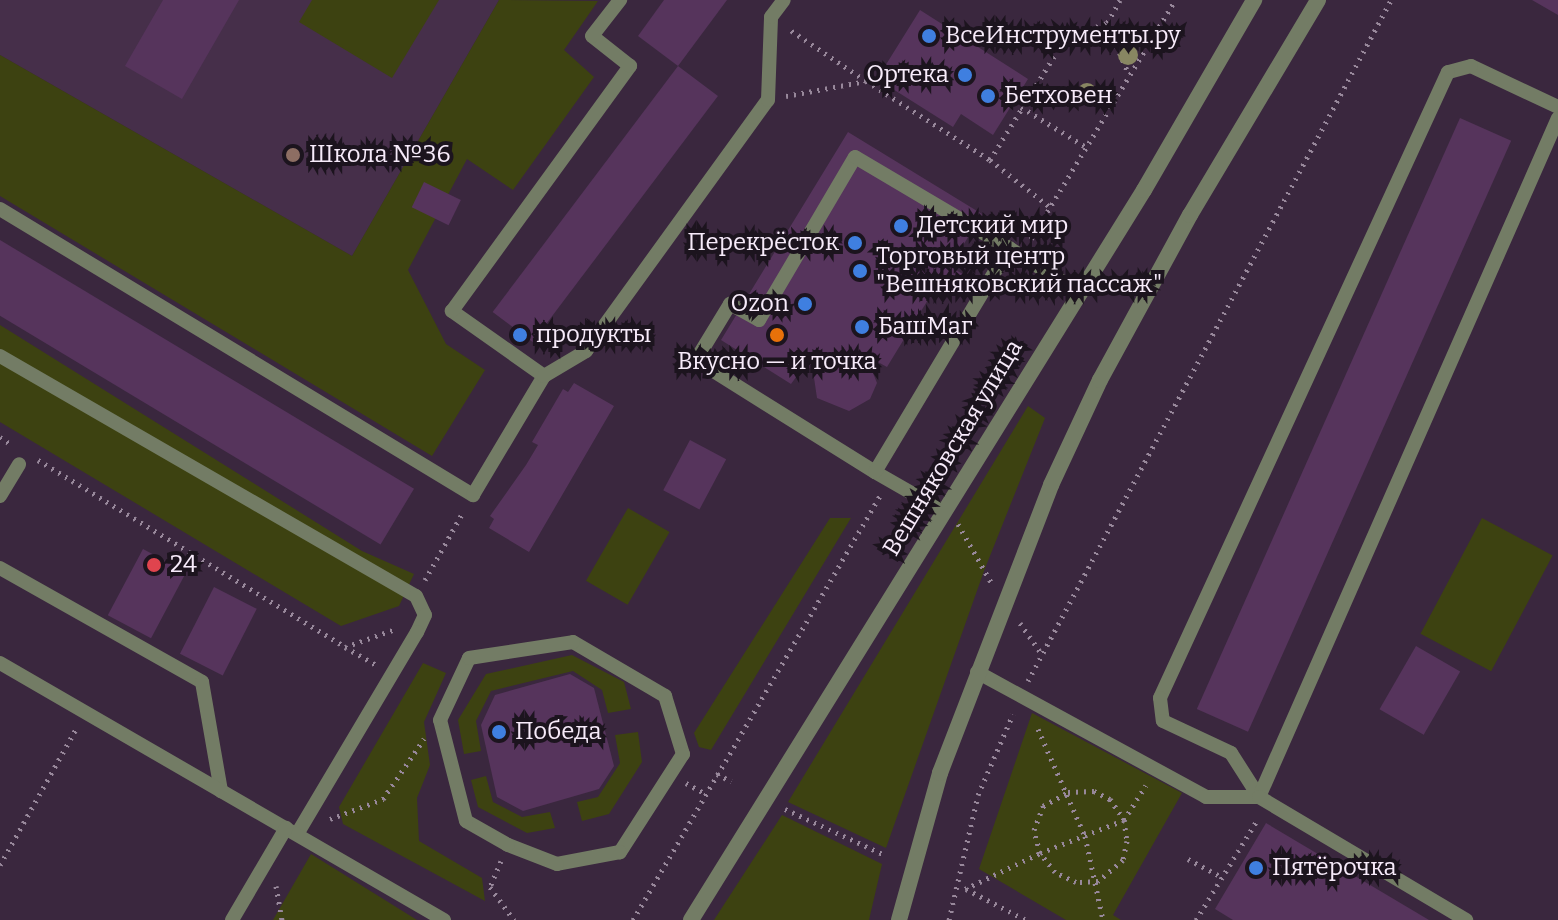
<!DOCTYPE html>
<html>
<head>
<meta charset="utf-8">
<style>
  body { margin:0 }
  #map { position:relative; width:1558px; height:920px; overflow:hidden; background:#3a273e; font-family:Bitter,serif }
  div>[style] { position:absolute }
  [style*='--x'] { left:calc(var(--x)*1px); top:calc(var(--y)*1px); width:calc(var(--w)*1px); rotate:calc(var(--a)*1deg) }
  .built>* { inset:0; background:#462f4a }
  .green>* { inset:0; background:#3d4211; transform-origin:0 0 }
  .building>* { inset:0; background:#56345c; transform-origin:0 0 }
  .path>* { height:5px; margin-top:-2.5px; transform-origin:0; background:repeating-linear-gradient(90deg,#98889b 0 2px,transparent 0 8px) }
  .lane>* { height:14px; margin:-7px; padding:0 7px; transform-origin:7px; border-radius:7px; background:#737c65 }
  .street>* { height:16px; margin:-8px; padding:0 8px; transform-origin:8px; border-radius:8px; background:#737c65 }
  .trees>* { width:20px; height:20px; margin:-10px; border-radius:50%; background:#888662 }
  .dots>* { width:22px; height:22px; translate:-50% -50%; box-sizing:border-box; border:4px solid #1c141e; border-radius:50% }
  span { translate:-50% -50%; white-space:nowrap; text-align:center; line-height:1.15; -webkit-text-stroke:8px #1c141e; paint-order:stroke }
  .poi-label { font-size:24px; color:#f7ebfa }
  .left { translate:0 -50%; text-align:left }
  .right { translate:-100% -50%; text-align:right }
  .street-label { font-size:24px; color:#f7ebfa }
</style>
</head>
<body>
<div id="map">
  <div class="built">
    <div style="clip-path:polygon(0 0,499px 0,352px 256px,0 55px)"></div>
  </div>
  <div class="green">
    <div style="clip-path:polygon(312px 0,439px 0,392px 78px,299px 22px)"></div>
    <div style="clip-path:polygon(499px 0,598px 1px,564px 50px,594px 77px,513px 190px,467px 159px,408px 270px,446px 344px,485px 370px,432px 456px,0 196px,0 55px,352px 256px)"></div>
    <div style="clip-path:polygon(0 325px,362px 551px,414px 574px,399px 606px,341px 626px,0 422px)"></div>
    <div style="clip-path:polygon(1028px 406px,1045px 418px,984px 571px,886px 848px,788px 802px)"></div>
    <div style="left:628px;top:508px;width:48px;height:84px;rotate:30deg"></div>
    <div style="clip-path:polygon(830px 518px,851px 518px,711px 750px,699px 747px,694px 733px)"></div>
    <div style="left:1482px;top:518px;width:80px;height:131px;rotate:28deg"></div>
    <div style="clip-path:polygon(572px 655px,624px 682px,631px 709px,608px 713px,602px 690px,573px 671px,491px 691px,476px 721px,481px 751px,464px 754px,458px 720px,486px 674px)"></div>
    <div style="clip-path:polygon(423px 663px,446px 673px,424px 722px,430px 765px,417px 798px,419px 841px,482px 878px,485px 901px,343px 824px,339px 807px)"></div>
    <div style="clip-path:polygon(1032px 713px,1182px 793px,1113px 915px,1121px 920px,1066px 920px,979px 869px)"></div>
    <div style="clip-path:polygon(638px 732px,642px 762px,609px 814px,582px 821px,577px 802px,598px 797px,620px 763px,615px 735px)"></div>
    <div style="clip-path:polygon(486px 776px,493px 802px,522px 817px,550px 812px,555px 828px,527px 833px,478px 807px,471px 780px)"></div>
    <div style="clip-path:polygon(782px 815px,882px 864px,869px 920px,714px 920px)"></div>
    <div style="clip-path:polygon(311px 854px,417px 920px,273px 920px)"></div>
  </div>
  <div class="building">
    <div style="clip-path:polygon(163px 0,239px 0,182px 99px,125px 66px)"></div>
    <div style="clip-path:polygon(664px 0,727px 0,678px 66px,638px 36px)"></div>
    <div style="clip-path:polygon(1532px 0,1558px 0,1558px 15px)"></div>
    <div style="clip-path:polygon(920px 10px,1028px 79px,993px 135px,961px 114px,953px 127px,877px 79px)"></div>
    <div style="left:678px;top:66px;width:50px;height:308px;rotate:37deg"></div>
    <div style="left:1460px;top:118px;width:56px;height:647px;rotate:24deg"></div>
    <div style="clip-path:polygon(848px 132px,982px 214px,950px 267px,963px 274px,951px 294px,937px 285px,887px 367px,876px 361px,871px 368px,877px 383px,870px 399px,849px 411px,817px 398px,813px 371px,805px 365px,791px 384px,721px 340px)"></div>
    <div style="left:424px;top:182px;width:41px;height:28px;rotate:26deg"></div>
    <div style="left:0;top:240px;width:483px;height:65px;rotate:31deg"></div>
    <div style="clip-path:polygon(574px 383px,614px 406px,529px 552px,489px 528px,494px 519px,490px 516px,526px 465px,538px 445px,532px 442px,563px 389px,568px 392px)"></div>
    <div style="left:690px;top:440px;width:41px;height:57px;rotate:28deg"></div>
    <div style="left:143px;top:549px;width:49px;height:75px;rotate:28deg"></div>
    <div style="left:214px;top:587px;width:48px;height:75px;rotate:27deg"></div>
    <div style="left:1416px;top:646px;width:51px;height:73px;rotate:30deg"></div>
    <div style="clip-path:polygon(570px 674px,594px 688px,614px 766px,599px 789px,523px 811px,497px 797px,481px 725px,495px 695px)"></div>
    <div style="clip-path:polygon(1266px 823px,1429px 920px,1233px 920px,1215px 909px)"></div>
  </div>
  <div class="path">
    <div style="--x:1120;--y:0;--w:26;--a:119"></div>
    <div style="--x:1107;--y:23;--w:56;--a:67.1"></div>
    <div style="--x:866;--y:81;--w:147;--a:32.5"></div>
    <div style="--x:990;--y:160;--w:145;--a:-58.3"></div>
    <div style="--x:1066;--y:37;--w:43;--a:-18.9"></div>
    <div style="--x:786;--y:96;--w:81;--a:-10.6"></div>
    <div style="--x:866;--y:81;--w:93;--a:-146"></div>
    <div style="--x:1021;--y:107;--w:76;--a:31.6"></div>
    <div style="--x:990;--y:160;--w:76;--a:38.1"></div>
    <div style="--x:1031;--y:239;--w:279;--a:-58.9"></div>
    <div style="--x:0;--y:437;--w:14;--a:34"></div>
    <div style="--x:38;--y:460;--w:359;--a:31.3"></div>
    <div style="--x:345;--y:647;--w:51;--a:-19.5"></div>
    <div style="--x:958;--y:524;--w:67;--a:60.4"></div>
    <div style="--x:425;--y:580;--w:78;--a:-60.8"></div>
    <div style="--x:1020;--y:623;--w:38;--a:55"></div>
    <div style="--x:345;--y:647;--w:36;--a:30"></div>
    <div style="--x:1028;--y:681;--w:772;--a:-61.94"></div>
    <div style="--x:1038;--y:729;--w:117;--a:66.3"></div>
    <div style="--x:1085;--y:836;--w:86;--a:77.9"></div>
    <div style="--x:717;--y:774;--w:16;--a:27"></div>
    <div style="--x:686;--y:783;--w:23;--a:29"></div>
    <div style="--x:785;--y:809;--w:110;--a:24.7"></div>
    <div style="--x:330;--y:819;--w:57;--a:-20.7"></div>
    <div style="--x:383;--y:799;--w:73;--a:-55.7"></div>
    <div style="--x:1124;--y:820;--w:21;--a:82"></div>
    <div style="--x:1127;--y:841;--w:19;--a:102"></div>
    <div style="--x:1123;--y:860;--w:33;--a:140"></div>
    <div style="--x:1098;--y:881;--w:22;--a:177"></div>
    <div style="--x:1076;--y:882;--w:23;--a:-155"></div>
    <div style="--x:1055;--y:872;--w:24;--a:-128"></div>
    <div style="--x:1040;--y:853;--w:90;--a:-21.4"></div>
    <div style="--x:1188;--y:859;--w:38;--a:28"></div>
    <div style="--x:501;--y:861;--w:28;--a:113"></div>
    <div style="--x:490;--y:887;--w:41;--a:54"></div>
    <div style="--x:0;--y:865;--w:158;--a:-60.8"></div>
    <div style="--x:276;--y:886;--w:35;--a:80"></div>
    <div style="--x:965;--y:889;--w:83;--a:-25.6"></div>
    <div style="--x:1040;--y:853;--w:24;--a:-105"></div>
    <div style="--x:1034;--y:830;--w:26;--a:-69"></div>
    <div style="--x:1043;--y:806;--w:29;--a:-29"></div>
    <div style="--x:1068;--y:792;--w:26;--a:-2"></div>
    <div style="--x:1094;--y:791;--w:18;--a:27"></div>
    <div style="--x:1110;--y:799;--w:25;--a:56"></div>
    <div style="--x:1124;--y:820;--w:41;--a:-57.8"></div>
    <div style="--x:966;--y:889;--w:68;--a:27.3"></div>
    <div style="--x:633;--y:920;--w:491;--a:-59.8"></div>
    <div style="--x:949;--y:920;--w:128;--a:-76.9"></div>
    <div style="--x:978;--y:795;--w:88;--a:-66.6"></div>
    <div style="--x:1196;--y:920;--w:119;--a:-58.5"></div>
  </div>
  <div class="lane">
    <div style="--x:1558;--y:107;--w:96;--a:-154.8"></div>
    <div style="--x:1471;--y:66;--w:24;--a:165"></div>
    <div style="--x:1448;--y:72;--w:689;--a:114.71"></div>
    <div style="--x:1160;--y:698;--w:23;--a:83"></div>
    <div style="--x:1163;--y:721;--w:75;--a:25.2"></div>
    <div style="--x:1231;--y:753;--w:52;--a:57.5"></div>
    <div style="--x:1259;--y:797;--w:742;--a:-66.23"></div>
    <div style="--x:0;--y:209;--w:553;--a:31.16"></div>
    <div style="--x:473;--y:495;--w:139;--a:-59.2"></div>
    <div style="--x:544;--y:376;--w:113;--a:-144.8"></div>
    <div style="--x:452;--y:311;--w:303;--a:-54"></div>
    <div style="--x:630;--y:66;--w:48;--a:-141.7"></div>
    <div style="--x:592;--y:36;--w:46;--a:-52.1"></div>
    <div style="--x:0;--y:356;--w:480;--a:30"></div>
    <div style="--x:416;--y:596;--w:21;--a:65"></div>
    <div style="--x:425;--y:615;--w:19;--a:115"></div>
    <div style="--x:417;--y:632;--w:235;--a:120.7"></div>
    <div style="--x:544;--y:376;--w:49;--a:-30.8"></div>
    <div style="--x:586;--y:351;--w:310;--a:-54.1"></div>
    <div style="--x:768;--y:100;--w:83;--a:-87.9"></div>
    <div style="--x:771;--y:17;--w:21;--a:-53"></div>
    <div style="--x:875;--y:472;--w:211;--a:-148"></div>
    <div style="--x:696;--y:360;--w:66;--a:-58.7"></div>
    <div style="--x:730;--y:304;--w:33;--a:29"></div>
    <div style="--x:759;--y:320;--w:189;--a:-59.5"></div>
    <div style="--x:855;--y:157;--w:179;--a:30.6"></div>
    <div style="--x:0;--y:496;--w:37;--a:-59"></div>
    <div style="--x:943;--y:511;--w:78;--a:-150.2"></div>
    <div style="--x:875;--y:472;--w:261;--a:-59.1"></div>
    <div style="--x:1009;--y:248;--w:80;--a:32.3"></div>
    <div style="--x:0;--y:568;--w:232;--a:29.4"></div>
    <div style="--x:202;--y:682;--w:111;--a:80.1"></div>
    <div style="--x:573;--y:642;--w:107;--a:30.4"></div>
    <div style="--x:665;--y:696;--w:61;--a:72.8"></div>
    <div style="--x:683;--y:754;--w:117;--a:122.7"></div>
    <div style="--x:620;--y:852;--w:64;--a:169.2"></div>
    <div style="--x:557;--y:864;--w:53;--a:-158.8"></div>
    <div style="--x:508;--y:845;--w:48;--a:-150.3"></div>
    <div style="--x:466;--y:821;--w:104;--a:-104.4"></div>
    <div style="--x:440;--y:720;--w:68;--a:-64.9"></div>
    <div style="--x:469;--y:658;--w:105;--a:-8.7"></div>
    <div style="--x:0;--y:663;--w:513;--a:30.06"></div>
    <div style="--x:977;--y:672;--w:261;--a:28.6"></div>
    <div style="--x:1206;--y:797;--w:53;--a:0"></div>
    <div style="--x:1259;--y:797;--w:241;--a:30.7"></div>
    <div style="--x:232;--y:920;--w:107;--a:-59.6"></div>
  </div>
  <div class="street">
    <div style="--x:691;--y:920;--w:859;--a:-58.18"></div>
    <div style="--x:1144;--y:190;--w:220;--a:-59.9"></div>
    <div style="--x:899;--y:920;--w:153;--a:-74.4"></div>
    <div style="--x:940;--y:773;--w:309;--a:-68.9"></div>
    <div style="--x:1051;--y:485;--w:116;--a:-65"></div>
    <div style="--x:1100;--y:380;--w:188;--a:-61.4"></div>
    <div style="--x:1190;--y:215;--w:250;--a:-59.2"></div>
  </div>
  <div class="trees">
    <div style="left:1128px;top:55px"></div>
    <div style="left:1087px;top:93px"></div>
  </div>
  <div class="dots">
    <div style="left:929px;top:36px;background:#3f7fe0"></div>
    <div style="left:965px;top:75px;background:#3f7fe0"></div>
    <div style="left:988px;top:96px;background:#3f7fe0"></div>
    <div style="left:293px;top:155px;background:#8d6e63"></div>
    <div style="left:901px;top:226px;background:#3f7fe0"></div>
    <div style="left:855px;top:243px;background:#3f7fe0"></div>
    <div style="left:860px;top:271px;background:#3f7fe0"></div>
    <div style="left:805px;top:304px;background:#3f7fe0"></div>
    <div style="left:862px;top:327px;background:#3f7fe0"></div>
    <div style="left:520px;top:335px;background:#3f7fe0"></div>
    <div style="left:777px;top:335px;background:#e8710a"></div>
    <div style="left:154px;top:565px;background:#e0444e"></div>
    <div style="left:499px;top:732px;background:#3f7fe0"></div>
    <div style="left:1256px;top:868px;background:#3f7fe0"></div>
  </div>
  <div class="poi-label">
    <span class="left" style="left:945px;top:36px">ВсеИнструменты.ру</span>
    <span class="right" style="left:949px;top:75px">Ортека</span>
    <span class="left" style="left:1004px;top:96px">Бетховен</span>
    <span class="left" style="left:309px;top:155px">Школа №36</span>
    <span class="left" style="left:917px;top:226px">Детский мир</span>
    <span class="right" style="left:839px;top:243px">Перекрёсток</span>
    <span class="left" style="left:876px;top:271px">Торговый центр<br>"Вешняковский пассаж"</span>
    <span class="right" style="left:789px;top:304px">Ozon</span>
    <span class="left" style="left:878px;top:327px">БашМаг</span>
    <span class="left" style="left:536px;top:335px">продукты</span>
    <span style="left:777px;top:362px">Вкусно — и точка</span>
    <span class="left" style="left:170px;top:565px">24</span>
    <span class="left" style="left:515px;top:732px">Победа</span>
    <span class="left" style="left:1272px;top:868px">Пятёрочка</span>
  </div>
  <div class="street-label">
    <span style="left:953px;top:448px;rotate:-59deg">Вешняковская улица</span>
  </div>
</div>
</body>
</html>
